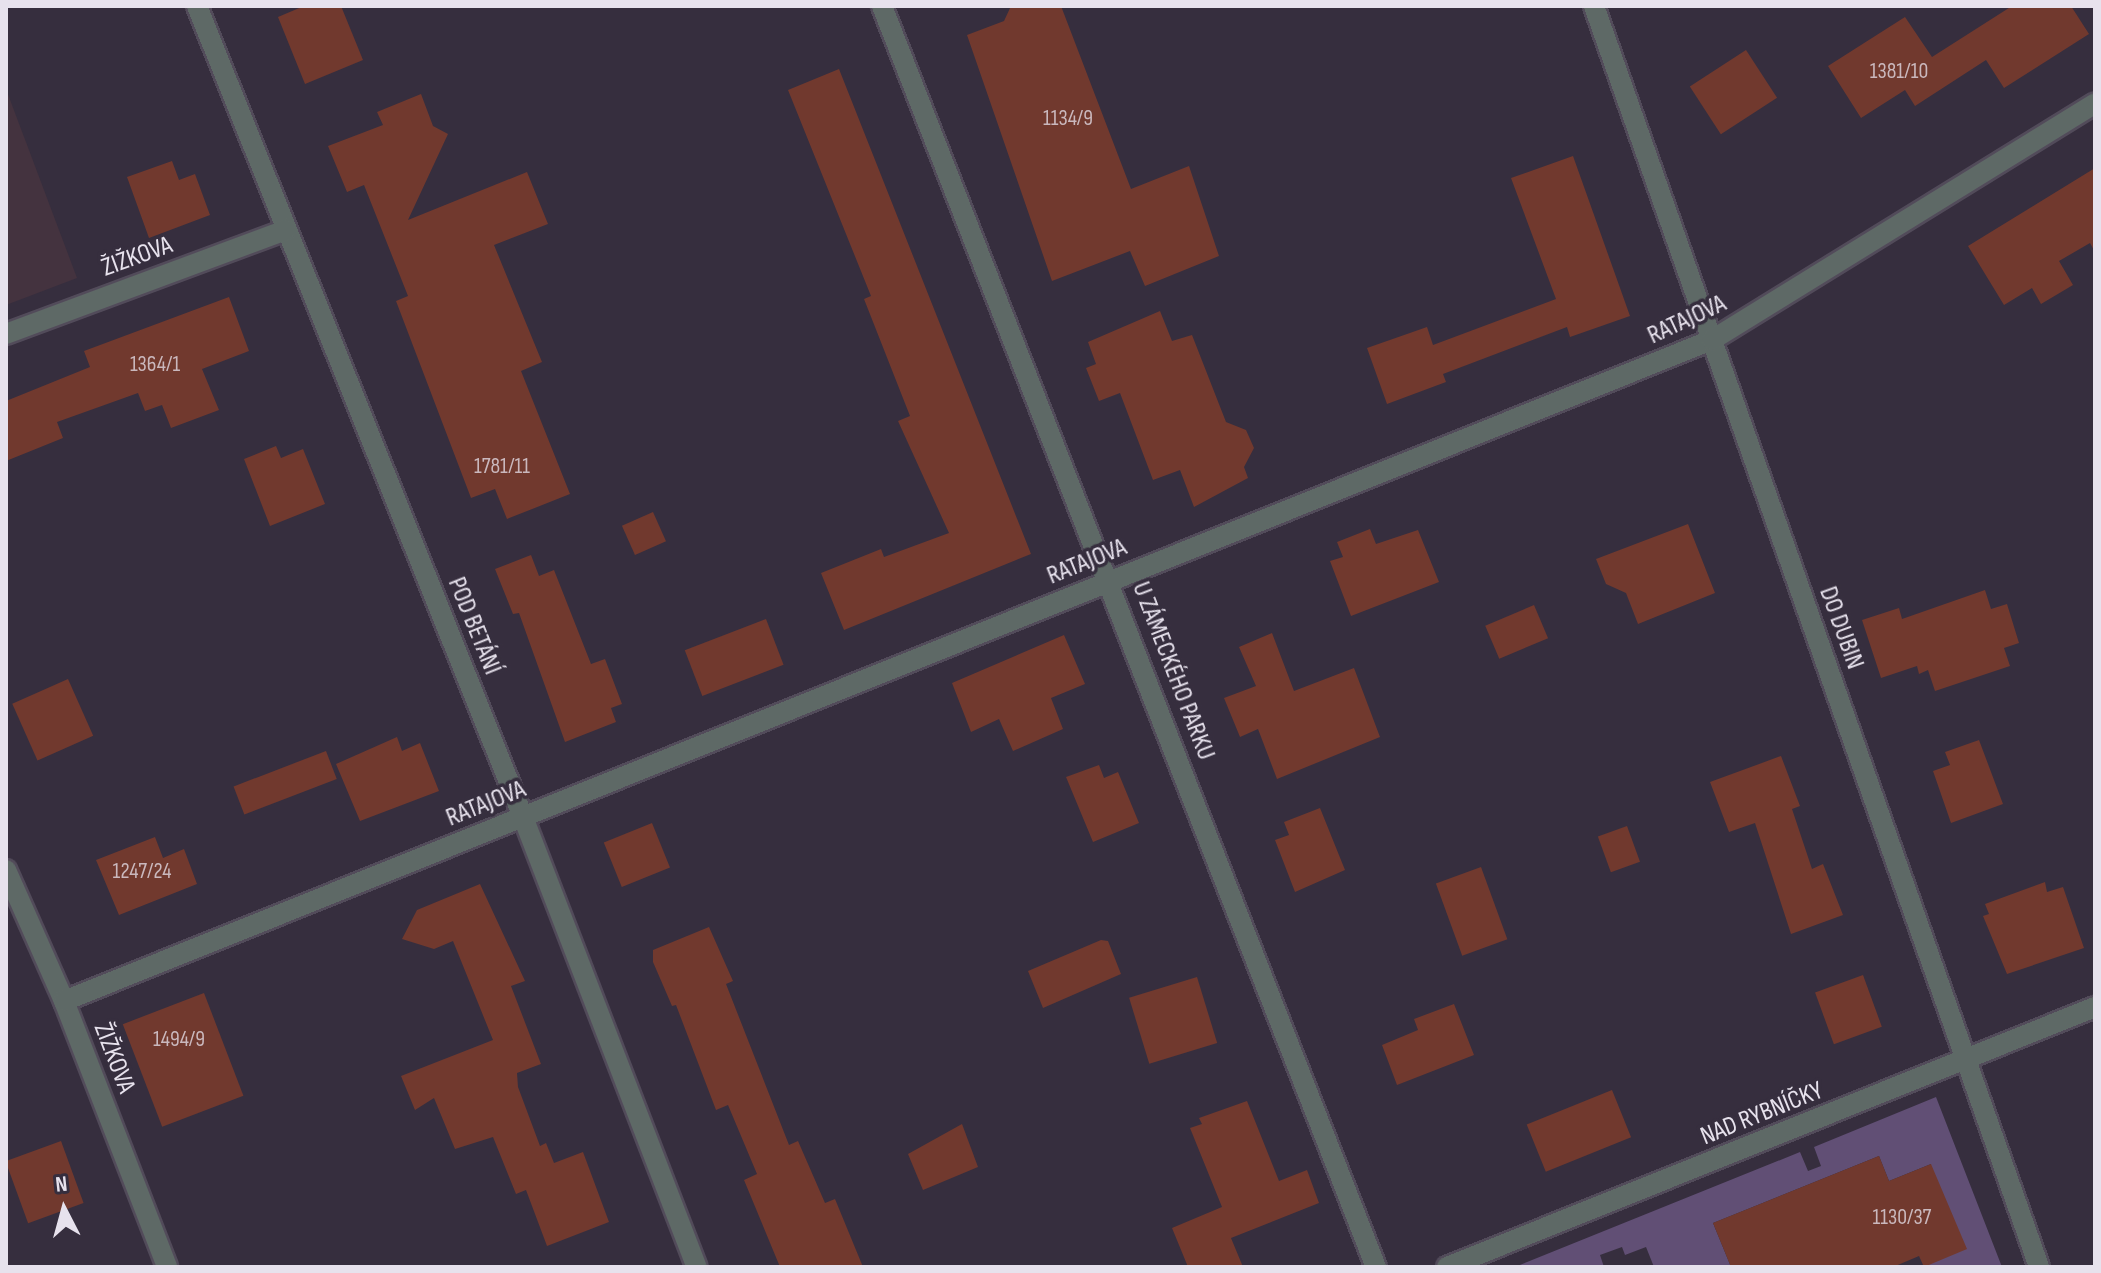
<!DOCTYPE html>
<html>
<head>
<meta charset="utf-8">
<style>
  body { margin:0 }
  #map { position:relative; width:2101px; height:1273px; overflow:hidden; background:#362e3e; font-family:"Sofia Sans Condensed",sans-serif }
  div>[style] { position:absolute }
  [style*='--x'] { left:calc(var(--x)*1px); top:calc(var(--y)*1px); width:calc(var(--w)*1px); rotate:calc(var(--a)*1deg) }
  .industrial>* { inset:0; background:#44333f }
  .green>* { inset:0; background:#614f75 }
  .building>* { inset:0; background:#71392e; transform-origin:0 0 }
  .roads { filter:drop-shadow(2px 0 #524b5a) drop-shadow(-2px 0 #524b5a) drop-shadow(0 2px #524b5a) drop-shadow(0 -2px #524b5a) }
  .minor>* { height:20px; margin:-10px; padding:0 10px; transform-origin:10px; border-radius:10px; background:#5e6966 }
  span { translate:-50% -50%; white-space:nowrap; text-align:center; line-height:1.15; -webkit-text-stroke:7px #362e3e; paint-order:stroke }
  .number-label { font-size:22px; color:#cab8bd }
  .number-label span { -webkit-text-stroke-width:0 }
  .street-label { font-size:26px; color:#e7e2ed }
  .frame { position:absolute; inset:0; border:8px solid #e7e2ed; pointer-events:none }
  .north { position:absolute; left:24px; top:1169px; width:80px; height:80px; -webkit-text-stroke:6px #362e3e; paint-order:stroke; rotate:354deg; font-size:22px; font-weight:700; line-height:32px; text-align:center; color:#e7e2ed }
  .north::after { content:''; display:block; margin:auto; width:28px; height:36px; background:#e7e2ed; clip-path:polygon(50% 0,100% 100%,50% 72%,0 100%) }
</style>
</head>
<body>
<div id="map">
  <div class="industrial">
    <div style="clip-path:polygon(6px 89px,77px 278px,6px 305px)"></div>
  </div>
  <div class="green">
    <div style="clip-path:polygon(1936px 1097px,2002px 1267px,1926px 1267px,1931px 1164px,1889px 1181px,1879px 1156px,1713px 1223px,1731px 1267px,1654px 1267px,1646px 1247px,1625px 1255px,1622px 1247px,1600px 1255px,1604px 1267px,1515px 1267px,1800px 1152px,1808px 1171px,1821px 1166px,1814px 1147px)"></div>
  </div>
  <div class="building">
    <div style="clip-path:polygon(304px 6px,341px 6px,363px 60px,305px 84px,278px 17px)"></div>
    <div style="clip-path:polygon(1011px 6px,1061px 6px,1131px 189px,1189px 166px,1219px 256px,1145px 286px,1130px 251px,1052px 281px,967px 35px,1004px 21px)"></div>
    <div style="clip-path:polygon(2012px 6px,2071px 6px,2089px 34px,2004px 88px,1986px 60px,1915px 106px,1905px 90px,1861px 118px,1828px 66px,1905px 17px,1932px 57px)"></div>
    <div style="left:1746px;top:50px;width:57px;height:67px;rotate:57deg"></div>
    <div style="clip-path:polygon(839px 69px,1031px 554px,844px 630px,821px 573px,881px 549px,884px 557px,949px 533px,898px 421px,910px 416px,864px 299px,871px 296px,788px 90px)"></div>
    <div style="clip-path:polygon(421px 94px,433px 126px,448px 134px,408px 220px,527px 172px,548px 224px,494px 245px,542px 362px,521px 371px,570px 494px,507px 519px,495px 489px,471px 498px,396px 301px,408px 296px,364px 185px,347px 192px,328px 146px,383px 125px,377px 112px)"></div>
    <div style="clip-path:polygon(1573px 156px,1630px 316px,1570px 337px,1567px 327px,1443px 374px,1446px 382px,1387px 404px,1367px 348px,1427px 327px,1433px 345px,1556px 299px,1511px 178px)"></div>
    <div style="clip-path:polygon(172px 161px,179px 180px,195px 174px,210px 215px,149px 238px,127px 177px)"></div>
    <div style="clip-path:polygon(2095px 168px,2095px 252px,2090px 243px,2059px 261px,2073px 285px,2041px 304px,2032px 288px,2004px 305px,1968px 246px)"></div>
    <div style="clip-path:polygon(229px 297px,249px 351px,202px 369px,219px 410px,171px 428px,162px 405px,145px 411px,138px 393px,57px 422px,63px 438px,6px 461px,6px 401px,90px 367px,84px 351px)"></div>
    <div style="clip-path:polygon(1160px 311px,1172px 341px,1192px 335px,1226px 422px,1246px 430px,1254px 448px,1244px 467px,1248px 478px,1194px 507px,1180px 470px,1153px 480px,1120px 393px,1099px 401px,1086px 368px,1096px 364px,1088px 342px)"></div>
    <div style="clip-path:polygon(276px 446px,281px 458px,303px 449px,325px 504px,270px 526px,244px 459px)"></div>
    <div style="left:653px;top:512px;width:32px;height:34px;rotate:66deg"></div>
    <div style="clip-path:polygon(1688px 524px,1715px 593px,1638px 624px,1626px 593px,1606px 584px,1596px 559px)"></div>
    <div style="clip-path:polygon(1370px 529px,1376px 544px,1418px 530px,1439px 582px,1351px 616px,1330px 561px,1343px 557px,1337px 542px)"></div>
    <div style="clip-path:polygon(531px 555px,539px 576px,554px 570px,591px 664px,605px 659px,622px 704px,611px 708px,616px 722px,565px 742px,519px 613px,513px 614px,495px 569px)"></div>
    <div style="clip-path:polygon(1985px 590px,1991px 609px,2007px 604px,2019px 643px,2004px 648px,2010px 666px,1935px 691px,1928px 670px,1919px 674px,1917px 666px,1881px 678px,1862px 620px,1899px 608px,1902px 619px)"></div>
    <div style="left:1534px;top:605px;width:36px;height:53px;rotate:67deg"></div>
    <div style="left:766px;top:619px;width:49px;height:87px;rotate:69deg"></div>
    <div style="clip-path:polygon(1272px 633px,1294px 691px,1354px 668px,1380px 737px,1277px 779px,1258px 729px,1240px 737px,1224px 698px,1256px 686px,1239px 647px)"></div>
    <div style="clip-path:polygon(1064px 635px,1085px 684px,1051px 698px,1063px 729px,1013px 751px,999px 719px,971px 732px,952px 683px)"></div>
    <div style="left:68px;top:679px;width:62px;height:61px;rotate:66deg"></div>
    <div style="clip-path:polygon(397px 737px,402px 751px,420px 743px,439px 791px,360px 821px,336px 764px)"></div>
    <div style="clip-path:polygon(1979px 740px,2003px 804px,1951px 823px,1933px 771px,1950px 765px,1945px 752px)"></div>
    <div style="left:326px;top:751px;width:30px;height:99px;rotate:69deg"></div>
    <div style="clip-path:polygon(1781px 756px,1800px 806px,1792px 809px,1812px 869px,1823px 864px,1843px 915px,1791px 934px,1755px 823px,1729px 832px,1710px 782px)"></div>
    <div style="clip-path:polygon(1099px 765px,1104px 778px,1118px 772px,1139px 823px,1093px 842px,1066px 777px)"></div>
    <div style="clip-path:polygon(1320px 808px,1345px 870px,1295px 892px,1275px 840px,1289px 835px,1284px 822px)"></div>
    <div style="left:652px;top:823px;width:48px;height:52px;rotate:68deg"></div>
    <div style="left:1627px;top:826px;width:38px;height:31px;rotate:70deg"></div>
    <div style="clip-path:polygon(155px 837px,163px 858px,184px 849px,197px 884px,119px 915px,96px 860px)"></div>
    <div style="left:1481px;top:867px;width:77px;height:48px;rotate:70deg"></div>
    <div style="clip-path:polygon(2045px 882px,2047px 892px,2063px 887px,2084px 948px,2007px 974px,1983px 916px,1989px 914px,1985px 904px)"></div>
    <div style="clip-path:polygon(480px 884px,525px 981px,511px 986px,541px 1064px,517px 1073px,518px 1087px,540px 1146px,546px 1143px,554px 1163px,583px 1152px,609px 1222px,547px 1246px,526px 1190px,516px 1194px,493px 1137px,455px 1149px,434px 1098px,415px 1110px,401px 1076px,493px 1040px,453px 941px,434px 949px,402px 939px,417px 910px)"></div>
    <div style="clip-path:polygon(709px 927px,733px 981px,726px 984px,789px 1145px,798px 1141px,825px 1203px,835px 1199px,863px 1267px,780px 1267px,744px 1180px,757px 1174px,728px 1105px,716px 1110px,676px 1005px,672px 1006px,653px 962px,653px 950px)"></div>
    <div style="clip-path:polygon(1101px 940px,1108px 941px,1121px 974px,1043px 1008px,1028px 971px)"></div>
    <div style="left:1863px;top:975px;width:55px;height:51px;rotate:70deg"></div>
    <div style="left:1197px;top:977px;width:69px;height:71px;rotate:73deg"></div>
    <div style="left:204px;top:993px;width:110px;height:87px;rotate:69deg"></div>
    <div style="clip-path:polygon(1454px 1004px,1474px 1055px,1397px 1085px,1382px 1045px,1418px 1030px,1414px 1019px)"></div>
    <div style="left:1612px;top:1090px;width:51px;height:92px;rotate:68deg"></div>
    <div style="clip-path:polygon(1247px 1101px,1279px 1181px,1307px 1170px,1319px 1203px,1231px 1238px,1243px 1267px,1188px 1267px,1172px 1228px,1222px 1207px,1190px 1128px,1202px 1124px,1199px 1118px)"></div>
    <div style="clip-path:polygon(962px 1124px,978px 1167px,923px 1190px,908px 1154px)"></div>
    <div style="left:61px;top:1141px;width:66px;height:59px;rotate:70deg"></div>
    <div style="clip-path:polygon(1879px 1156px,1889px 1181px,1931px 1164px,1967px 1249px,1924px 1267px,1919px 1256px,1893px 1267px,1731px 1267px,1713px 1223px)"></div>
  </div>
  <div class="roads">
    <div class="minor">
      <div style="--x:197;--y:6;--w:874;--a:68.1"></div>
      <div style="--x:523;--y:817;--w:482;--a:68.9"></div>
      <div style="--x:882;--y:6;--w:1354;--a:68.61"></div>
      <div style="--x:1594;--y:6;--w:1337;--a:70.56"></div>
      <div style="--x:6;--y:334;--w:299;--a:-20.4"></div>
      <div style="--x:6;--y:870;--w:143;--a:66.1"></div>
      <div style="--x:64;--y:1001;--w:285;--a:68.8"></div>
      <div style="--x:64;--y:1001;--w:1776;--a:-21.86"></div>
      <div style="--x:1712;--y:340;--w:450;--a:-31.7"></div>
      <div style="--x:1447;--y:1267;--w:698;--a:-21.86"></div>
    </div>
  </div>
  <div class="number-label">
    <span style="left:1899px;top:72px">1381/10</span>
    <span style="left:1068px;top:119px">1134/9</span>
    <span style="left:155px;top:365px">1364/1</span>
    <span style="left:502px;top:467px">1781/11</span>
    <span style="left:142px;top:872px">1247/24</span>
    <span style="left:179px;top:1040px">1494/9</span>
    <span style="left:1902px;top:1218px">1130/37</span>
  </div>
  <div class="street-label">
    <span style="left:137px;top:257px;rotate:-20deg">ŽIŽKOVA</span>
    <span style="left:1687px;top:320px;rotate:-25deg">RATAJOVA</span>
    <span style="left:1087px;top:562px;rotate:-22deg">RATAJOVA</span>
    <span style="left:474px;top:626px;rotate:68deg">POD BETÁNÍ</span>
    <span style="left:1841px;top:628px;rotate:70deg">DO DUBIN</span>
    <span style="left:1173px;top:671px;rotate:69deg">U ZÁMECKÉHO PARKU</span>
    <span style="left:486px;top:804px;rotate:-22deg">RATAJOVA</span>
    <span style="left:114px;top:1058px;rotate:69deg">ŽIŽKOVA</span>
    <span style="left:1762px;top:1114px;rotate:-22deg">NAD RYBNÍČKY</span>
  </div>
  <div class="frame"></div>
  <div class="north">N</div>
</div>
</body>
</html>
